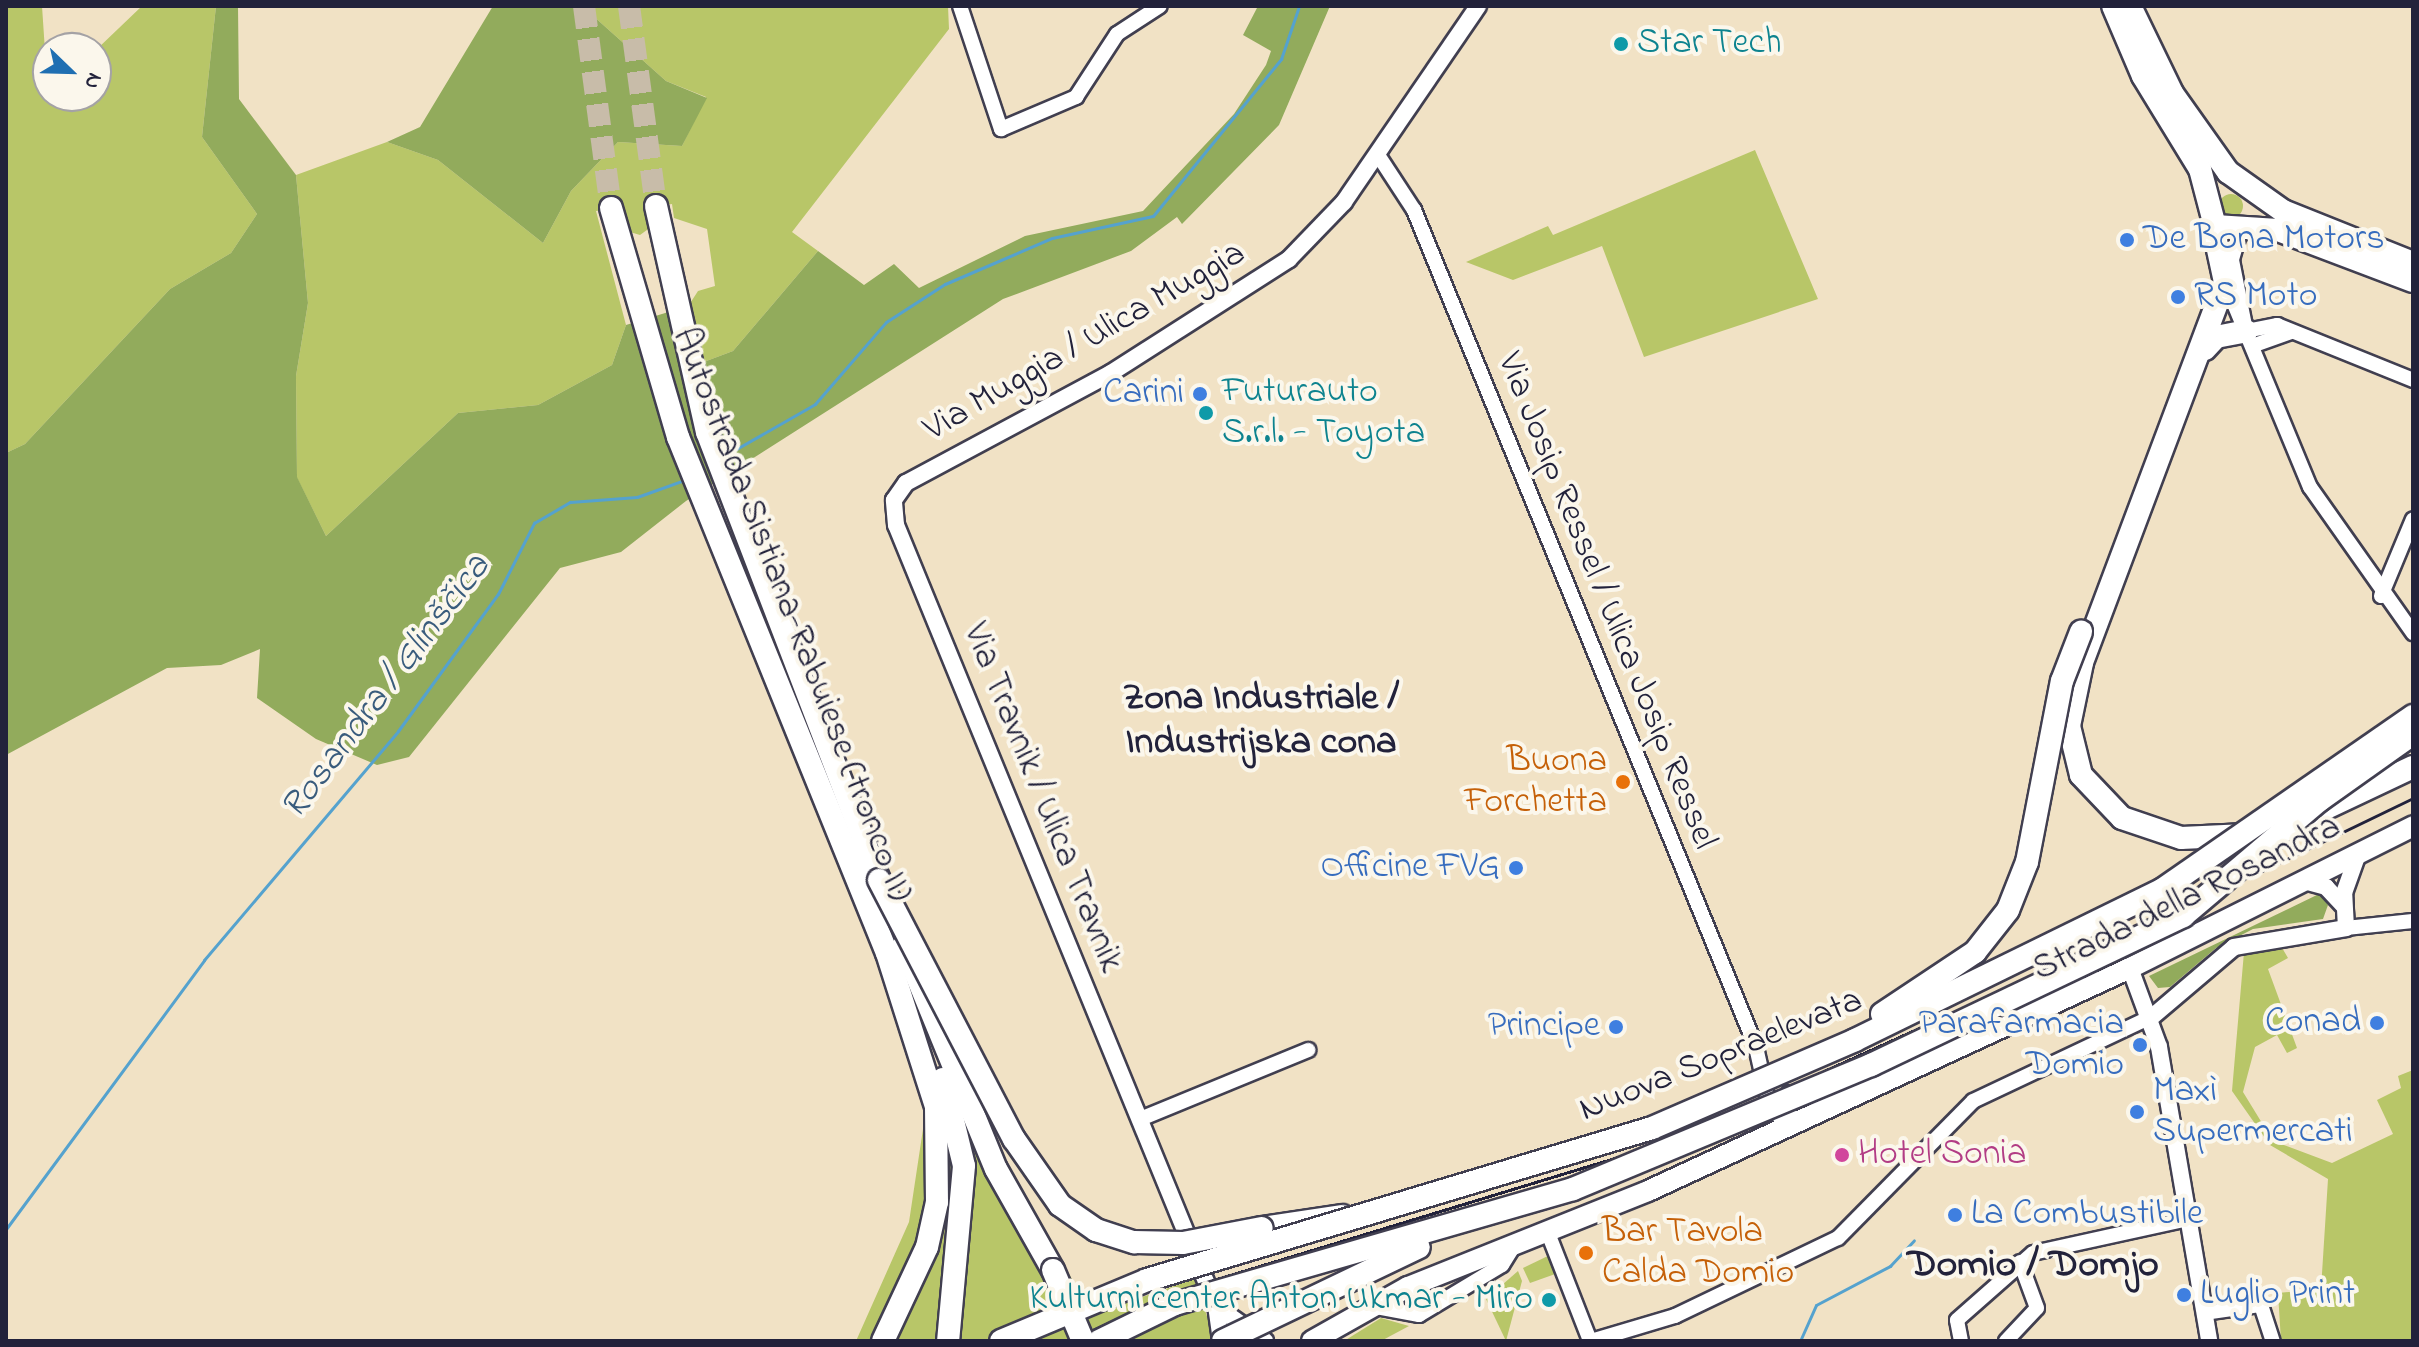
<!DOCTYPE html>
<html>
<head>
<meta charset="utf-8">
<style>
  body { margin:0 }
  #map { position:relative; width:2419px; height:1347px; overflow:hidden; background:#f1e2c5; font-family:"Indie Flower",sans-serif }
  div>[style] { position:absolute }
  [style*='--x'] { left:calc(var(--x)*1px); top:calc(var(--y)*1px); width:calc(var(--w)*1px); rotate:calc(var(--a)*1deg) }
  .green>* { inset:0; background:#b8c668 }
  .round { border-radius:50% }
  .forest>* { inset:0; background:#92ab5c }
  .stream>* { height:3px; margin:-1.5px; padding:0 1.5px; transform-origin:1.5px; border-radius:1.5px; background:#55a2ce }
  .trunk-tunnel>* { height:22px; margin-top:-11px; transform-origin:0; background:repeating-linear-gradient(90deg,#c8bca9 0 22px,transparent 0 33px) }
  .roads { filter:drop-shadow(2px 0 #413f50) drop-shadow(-2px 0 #413f50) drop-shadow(0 2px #413f50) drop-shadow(0 -2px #413f50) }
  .minor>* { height:14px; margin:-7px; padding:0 7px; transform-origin:7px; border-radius:7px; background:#fff }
  .tertiary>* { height:16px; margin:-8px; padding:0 8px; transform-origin:8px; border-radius:8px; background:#fff }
  .secondary>* { height:20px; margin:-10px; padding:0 10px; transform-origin:10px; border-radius:10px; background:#fff }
  .primary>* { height:22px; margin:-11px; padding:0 11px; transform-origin:11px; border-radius:11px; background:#fff }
  .trunk>* { height:22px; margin:-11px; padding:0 11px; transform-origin:11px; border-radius:11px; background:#fff }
  .rail>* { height:3px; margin:-1.5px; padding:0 1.5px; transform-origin:1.5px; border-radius:1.5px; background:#22223b }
  .bridges { filter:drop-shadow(2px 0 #413f50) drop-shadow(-2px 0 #413f50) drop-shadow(0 2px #413f50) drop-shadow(0 -2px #413f50) }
  .trunk-bridge>* { height:22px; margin:-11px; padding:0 11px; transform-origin:11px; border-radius:11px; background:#fff }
  .dots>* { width:22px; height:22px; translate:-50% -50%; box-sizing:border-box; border:4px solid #fbf7ec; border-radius:50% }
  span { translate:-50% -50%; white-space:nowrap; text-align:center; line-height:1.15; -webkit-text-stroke:8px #fbf7ec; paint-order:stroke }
  .culture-label { font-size:36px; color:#0d838f }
  .left { translate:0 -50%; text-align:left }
  .right { translate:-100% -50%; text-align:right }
  .shop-label { font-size:36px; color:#366cbe }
  .street-label { font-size:36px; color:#22223b }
  .food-label { font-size:36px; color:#c56008 }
  .hotel-label { font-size:36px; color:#b23c85 }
  .water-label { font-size:38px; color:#395c7d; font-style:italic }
  .neighbourhood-label { font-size:38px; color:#22223b; font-weight:700 }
  .quarter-label { font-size:40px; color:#22223b; font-weight:700 }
  .frame { position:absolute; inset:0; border:8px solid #22223b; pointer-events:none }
  .north { position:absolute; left:32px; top:32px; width:80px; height:80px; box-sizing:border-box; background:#fbf7ec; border:2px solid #a4a2a5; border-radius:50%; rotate:113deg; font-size:22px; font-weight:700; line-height:32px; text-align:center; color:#22223b }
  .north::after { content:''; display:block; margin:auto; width:28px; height:36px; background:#1f6fb2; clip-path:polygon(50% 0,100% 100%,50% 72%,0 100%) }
</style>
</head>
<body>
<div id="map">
  <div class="green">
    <div style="clip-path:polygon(6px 6px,42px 6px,48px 96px,96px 96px,96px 50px,142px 6px,216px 6px,202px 137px,257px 214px,231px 253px,170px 289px,25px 444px,6px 453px)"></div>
    <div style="clip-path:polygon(582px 6px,948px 6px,949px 29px,792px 232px,818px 251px,733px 351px,701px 363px,687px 308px,698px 291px,715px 286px,707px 229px,674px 218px,672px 204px,644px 208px,651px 227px,640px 235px,630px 232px,624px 208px,596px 211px,626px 325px,612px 365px,538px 405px,458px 413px,326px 536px,297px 478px,296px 376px,308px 303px,296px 175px,387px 142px,438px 160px,543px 243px,571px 191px,618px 142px,682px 146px,706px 97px,666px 81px)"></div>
    <div style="clip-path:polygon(1755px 150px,1818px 299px,1644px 357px,1602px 246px,1513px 280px,1466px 262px,1548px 226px,1553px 235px)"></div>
    <div class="round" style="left:2219px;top:194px;width:24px;height:24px"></div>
    <div style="clip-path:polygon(2281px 946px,2288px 958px,2268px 969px,2297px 1048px,2287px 1053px,2277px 1035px,2255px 1047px,2243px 1092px,2273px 1141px,2332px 1163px,2393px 1134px,2377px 1100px,2401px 1088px,2398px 1076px,2413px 1070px,2413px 1341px,2281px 1341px,2278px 1293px,2321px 1289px,2328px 1179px,2270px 1145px,2232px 1091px,2244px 952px)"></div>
    <div style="clip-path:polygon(980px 1118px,1092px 1314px,1195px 1279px,1215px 1341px,856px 1341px,909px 1222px,923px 1129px)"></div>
    <div style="clip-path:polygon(1552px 1254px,1558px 1273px,1530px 1283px,1523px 1268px)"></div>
    <div style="clip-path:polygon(1518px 1271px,1522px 1281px,1506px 1341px,1486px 1299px)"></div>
    <div style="clip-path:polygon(1381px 1318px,1409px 1326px,1381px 1341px,1344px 1341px)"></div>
  </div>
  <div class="forest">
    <div style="clip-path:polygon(216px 6px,238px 6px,239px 99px,296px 175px,308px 303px,296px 376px,297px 477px,326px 536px,458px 413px,538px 405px,612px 365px,626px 325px,675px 310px,701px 363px,733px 351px,818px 251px,864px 285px,894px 264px,919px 288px,1025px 236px,1143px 211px,1234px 114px,1266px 65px,1271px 51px,1243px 35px,1258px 6px,1330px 6px,1279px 125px,1182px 224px,1177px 217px,1131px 251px,1003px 299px,686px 501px,621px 552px,560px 568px,409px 757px,377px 765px,316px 739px,257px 698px,260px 649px,221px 665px,167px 668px,6px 755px,6px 453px,25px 444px,170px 289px,231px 253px,257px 214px,202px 137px)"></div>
    <div style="clip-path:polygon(493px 6px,582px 6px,666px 81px,707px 98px,682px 146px,618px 142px,571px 191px,543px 243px,438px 160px,387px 142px,420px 127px)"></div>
    <div style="clip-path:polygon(2321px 893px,2328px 905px,2323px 919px,2253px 929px,2216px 948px,2170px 987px,2158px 988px,2149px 976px)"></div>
  </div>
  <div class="stream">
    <div style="--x:724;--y:456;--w:105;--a:-29.7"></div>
    <div style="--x:815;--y:404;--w:108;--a:-49.1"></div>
    <div style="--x:886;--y:322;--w:70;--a:-32.8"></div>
    <div style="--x:945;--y:284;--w:116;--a:-23.3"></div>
    <div style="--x:1052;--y:238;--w:103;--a:-12.3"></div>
    <div style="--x:1153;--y:216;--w:203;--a:-50.8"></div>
    <div style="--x:1281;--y:59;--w:56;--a:-71.2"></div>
    <div style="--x:6;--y:1229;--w:334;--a:-53.6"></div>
    <div style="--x:204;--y:960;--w:300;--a:-49.7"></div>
    <div style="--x:398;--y:731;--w:170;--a:-53.9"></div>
    <div style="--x:498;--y:594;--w:80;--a:-63.1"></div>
    <div style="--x:534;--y:523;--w:42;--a:-30.3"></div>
    <div style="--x:570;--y:502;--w:67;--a:-4.3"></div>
    <div style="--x:637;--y:497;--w:53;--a:-19.8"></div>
    <div style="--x:1800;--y:1341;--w:39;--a:-66"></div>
    <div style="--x:1816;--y:1305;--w:84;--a:-27.8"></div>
    <div style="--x:1890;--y:1266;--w:35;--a:-47"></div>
  </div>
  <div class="trunk-tunnel">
    <div style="--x:584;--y:6;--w:204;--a:82.4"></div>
    <div style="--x:629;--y:6;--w:202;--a:82.3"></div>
  </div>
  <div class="roads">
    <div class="minor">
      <div style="--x:960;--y:6;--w:130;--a:71.6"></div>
      <div style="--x:1001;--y:129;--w:82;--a:-23.1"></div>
      <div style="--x:1076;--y:97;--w:75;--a:-56.9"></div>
      <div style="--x:1117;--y:34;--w:51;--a:-33.1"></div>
      <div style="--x:1378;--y:155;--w:66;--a:56.8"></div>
      <div style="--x:1414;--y:210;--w:904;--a:67.77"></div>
      <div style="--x:1756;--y:1047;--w:59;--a:77.4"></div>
      <div style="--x:1769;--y:1105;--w:30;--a:48"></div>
      <div style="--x:1789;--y:1127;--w:34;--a:-90"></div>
      <div style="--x:2241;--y:228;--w:33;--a:106"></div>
      <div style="--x:2232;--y:260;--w:72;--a:78.8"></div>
      <div style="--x:2225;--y:282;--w:222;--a:67.5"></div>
      <div style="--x:2310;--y:487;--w:179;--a:54.8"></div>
      <div style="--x:2246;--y:331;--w:32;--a:-11"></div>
      <div style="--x:2277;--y:325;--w:147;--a:22"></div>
      <div style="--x:2252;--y:346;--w:41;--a:-19.7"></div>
      <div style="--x:2381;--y:596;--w:83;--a:-67.4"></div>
      <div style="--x:2346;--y:928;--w:67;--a:-6"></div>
      <div style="--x:1140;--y:1119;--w:182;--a:-22.3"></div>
      <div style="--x:1548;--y:1233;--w:116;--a:68.7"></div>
      <div style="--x:1371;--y:1306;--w:49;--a:10.6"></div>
      <div style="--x:1419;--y:1315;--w:97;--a:-31.1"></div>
      <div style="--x:1502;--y:1265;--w:22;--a:-58"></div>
      <div style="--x:2204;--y:1313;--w:58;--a:-8"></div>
      <div style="--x:2261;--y:1305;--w:38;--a:72"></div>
      <div style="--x:1591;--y:1341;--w:88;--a:-16.6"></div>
      <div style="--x:1675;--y:1316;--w:181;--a:-25.6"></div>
      <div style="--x:1838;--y:1238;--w:192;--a:-45.4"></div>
      <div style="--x:1973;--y:1101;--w:199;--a:-25.3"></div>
      <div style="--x:1961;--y:1341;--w:21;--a:-101"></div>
      <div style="--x:1957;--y:1320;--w:101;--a:-41.4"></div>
      <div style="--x:2033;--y:1253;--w:158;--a:-12.4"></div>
      <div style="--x:2006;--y:1341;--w:45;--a:-46.8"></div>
      <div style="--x:2037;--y:1308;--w:49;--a:-110.3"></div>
    </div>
    <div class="tertiary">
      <div style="--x:2304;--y:881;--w:23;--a:15"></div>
      <div style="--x:2326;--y:887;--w:25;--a:47"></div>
      <div style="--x:2130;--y:968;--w:84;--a:69.8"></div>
      <div style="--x:2159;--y:1047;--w:298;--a:80.3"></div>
      <div style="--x:2153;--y:1016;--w:106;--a:-40.4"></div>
      <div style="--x:2234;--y:947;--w:114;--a:-9.6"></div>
      <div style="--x:2346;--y:928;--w:35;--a:-93"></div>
      <div style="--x:2344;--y:893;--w:41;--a:-70.3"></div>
      <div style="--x:1217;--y:1307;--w:59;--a:35.3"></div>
      <div style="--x:1221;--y:1341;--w:35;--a:-98"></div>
      <div style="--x:1216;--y:1306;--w:844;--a:-112.28"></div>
      <div style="--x:896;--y:525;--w:25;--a:-95"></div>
      <div style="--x:894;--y:500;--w:21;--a:-55"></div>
      <div style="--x:906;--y:483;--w:233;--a:-28.2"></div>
      <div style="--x:1111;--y:373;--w:211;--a:-32.6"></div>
      <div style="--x:1289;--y:259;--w:79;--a:-46"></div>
      <div style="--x:1344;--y:202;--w:237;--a:-55.6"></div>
    </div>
    <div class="secondary">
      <div style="--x:1312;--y:1341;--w:110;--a:-29.4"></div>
      <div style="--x:1408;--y:1287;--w:258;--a:-21.8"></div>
      <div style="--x:1648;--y:1191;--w:531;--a:-24.83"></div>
      <div style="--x:2130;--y:968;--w:317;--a:-26.6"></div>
    </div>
    <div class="primary">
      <div style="--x:2113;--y:6;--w:76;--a:66.8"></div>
      <div style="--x:2143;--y:76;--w:109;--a:58.5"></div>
      <div style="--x:2200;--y:169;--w:59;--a:75.3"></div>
      <div style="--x:2215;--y:226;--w:63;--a:3.6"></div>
      <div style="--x:2278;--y:230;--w:144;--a:20.7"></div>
      <div style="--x:2130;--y:6;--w:97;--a:64.2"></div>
      <div style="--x:2172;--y:93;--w:97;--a:54.7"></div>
      <div style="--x:2228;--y:172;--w:67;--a:35.3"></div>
      <div style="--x:2283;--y:211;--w:140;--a:21.8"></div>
      <div style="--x:2212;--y:222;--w:61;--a:77.8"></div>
    </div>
    <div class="trunk">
      <div style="--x:656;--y:206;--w:232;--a:77.3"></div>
      <div style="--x:707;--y:432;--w:499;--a:69"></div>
      <div style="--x:611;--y:208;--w:239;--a:73.7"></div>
      <div style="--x:678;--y:437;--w:557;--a:67.95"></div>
      <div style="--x:887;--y:953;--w:162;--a:72.3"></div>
      <div style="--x:936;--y:1107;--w:95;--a:89.4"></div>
      <div style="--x:937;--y:1202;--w:46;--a:102.5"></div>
      <div style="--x:927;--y:1247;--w:104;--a:115.1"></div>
      <div style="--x:2225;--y:282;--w:407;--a:110.6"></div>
      <div style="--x:2082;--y:663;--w:64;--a:101.7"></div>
      <div style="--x:2069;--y:726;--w:50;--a:76.2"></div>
      <div style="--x:2081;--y:775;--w:59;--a:46.4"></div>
      <div style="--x:2122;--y:818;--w:62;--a:18.7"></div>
      <div style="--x:2181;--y:838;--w:65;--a:-2.6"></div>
      <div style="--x:2205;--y:349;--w:16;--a:-47"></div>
      <div style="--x:2216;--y:337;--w:31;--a:-11"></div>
      <div style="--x:2288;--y:826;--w:138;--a:-25.3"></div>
      <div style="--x:904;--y:945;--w:242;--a:67.7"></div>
      <div style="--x:996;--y:1169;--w:116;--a:60.6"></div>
      <div style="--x:943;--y:1079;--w:89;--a:76.4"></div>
      <div style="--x:964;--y:1166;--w:176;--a:95.2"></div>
      <div style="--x:1262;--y:1228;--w:81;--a:-8.5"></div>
    </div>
  </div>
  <div class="rail">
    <div style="--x:2262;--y:871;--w:168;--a:-25.8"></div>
    <div style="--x:1069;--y:1341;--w:119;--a:-24.8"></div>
    <div style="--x:1177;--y:1291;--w:512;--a:-16.91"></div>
    <div style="--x:1667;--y:1142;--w:580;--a:-24.35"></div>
  </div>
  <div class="bridges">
    <div class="trunk-bridge">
      <div style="--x:879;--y:880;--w:292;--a:62.5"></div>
      <div style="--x:1014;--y:1139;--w:80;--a:55.1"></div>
      <div style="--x:1060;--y:1205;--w:44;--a:34.8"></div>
      <div style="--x:1096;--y:1230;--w:40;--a:18"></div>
      <div style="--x:1134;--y:1242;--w:49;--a:1.2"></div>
      <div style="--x:1183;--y:1243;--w:80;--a:-10.8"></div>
      <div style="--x:1882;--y:1014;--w:112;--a:-33.7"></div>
      <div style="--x:1975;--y:952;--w:53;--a:-51.8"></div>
      <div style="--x:2008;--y:910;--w:52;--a:-68.4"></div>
      <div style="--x:2027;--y:862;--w:184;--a:-79.1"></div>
      <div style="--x:2062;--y:681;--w:53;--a:-68.8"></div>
      <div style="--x:1053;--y:1270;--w:77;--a:67.1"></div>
      <div style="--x:1001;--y:1341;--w:158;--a:-22.7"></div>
      <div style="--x:1147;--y:1280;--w:527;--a:-16.75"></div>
      <div style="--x:1652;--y:1128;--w:221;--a:-23.4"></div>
      <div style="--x:1855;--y:1040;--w:343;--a:-26.1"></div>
      <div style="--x:2163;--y:889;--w:304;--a:-34.7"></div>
      <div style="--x:1099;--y:1341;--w:85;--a:-26"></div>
      <div style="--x:1175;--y:1304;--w:414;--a:-16.1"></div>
      <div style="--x:1573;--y:1189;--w:323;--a:-22.6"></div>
      <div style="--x:1871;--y:1065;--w:346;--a:-25.5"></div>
      <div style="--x:2183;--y:916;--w:180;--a:-40.3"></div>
      <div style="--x:2320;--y:800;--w:114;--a:-35.4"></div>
      <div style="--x:1223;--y:1341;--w:217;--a:-25.6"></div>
    </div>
  </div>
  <div class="dots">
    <div style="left:1621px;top:44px;background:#0f9aa8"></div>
    <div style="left:2127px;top:240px;background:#3f7fe0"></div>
    <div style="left:2178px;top:297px;background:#3f7fe0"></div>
    <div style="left:1200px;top:394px;background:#3f7fe0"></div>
    <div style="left:1206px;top:413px;background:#0f9aa8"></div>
    <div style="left:1623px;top:782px;background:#e8710a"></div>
    <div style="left:1516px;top:868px;background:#3f7fe0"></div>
    <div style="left:2377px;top:1023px;background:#3f7fe0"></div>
    <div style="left:1616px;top:1027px;background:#3f7fe0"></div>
    <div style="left:2140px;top:1045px;background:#3f7fe0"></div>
    <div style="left:2137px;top:1112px;background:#3f7fe0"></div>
    <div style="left:1842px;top:1155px;background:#d1479c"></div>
    <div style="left:1955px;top:1215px;background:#3f7fe0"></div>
    <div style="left:1586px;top:1253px;background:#e8710a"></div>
    <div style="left:2184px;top:1295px;background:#3f7fe0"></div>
    <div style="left:1549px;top:1300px;background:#0f9aa8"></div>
  </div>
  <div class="culture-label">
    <span class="left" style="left:1637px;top:44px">Star Tech</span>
    <span class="left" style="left:1222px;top:413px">Futurauto<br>S.r.l. - Toyota</span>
    <span class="right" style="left:1533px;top:1300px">Kulturni center Anton Ukmar - Miro</span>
  </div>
  <div class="shop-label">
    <span class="left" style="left:2143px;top:240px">De Bona Motors</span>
    <span class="left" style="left:2194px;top:297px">RS Moto</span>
    <span class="right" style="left:1184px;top:394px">Carini</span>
    <span class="right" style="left:1500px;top:868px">Officine FVG</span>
    <span class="right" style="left:2361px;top:1023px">Conad</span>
    <span class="right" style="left:2124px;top:1045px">Parafarmacia<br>Domio</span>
    <span class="right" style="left:1600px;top:1027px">Principe</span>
    <span class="left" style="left:2153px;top:1112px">Maxì<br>Supermercati</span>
    <span class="left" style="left:1971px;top:1215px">La Combustibile</span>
    <span class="left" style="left:2200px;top:1295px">Luglio Print</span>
  </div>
  <div class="street-label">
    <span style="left:1085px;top:342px;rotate:-30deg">Via Muggia / Ulica Muggia</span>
    <span style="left:1606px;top:601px;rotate:68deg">Via Josip Ressel / Ulica Josip Ressel</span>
    <span style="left:791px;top:615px;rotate:69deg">Autostrada Sistiana-Rabuiese (tronco II)</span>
    <span style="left:1042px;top:798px;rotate:68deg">Via Travnik / Ulica Travnik</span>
    <span style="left:2187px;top:899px;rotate:-26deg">Strada della Rosandra</span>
    <span style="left:1721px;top:1056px;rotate:-22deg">Nuova Sopraelevata</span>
  </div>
  <div class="food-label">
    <span class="right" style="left:1607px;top:782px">Buona<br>Forchetta</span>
    <span class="left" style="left:1602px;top:1253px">Bar Tavola<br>Calda Domio</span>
  </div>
  <div class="hotel-label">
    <span class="left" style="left:1858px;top:1155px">Hotel Sonia</span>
  </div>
  <div class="water-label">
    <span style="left:387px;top:688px;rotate:-53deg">Rosandra / Glinščica</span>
  </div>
  <div class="neighbourhood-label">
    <span style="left:1261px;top:722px">Zona Industriale /<br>Industrijska cona</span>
  </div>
  <div class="quarter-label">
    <span style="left:2033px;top:1266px">Domio / Domjo</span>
  </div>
  <div class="frame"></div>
  <div class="north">N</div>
</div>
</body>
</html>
